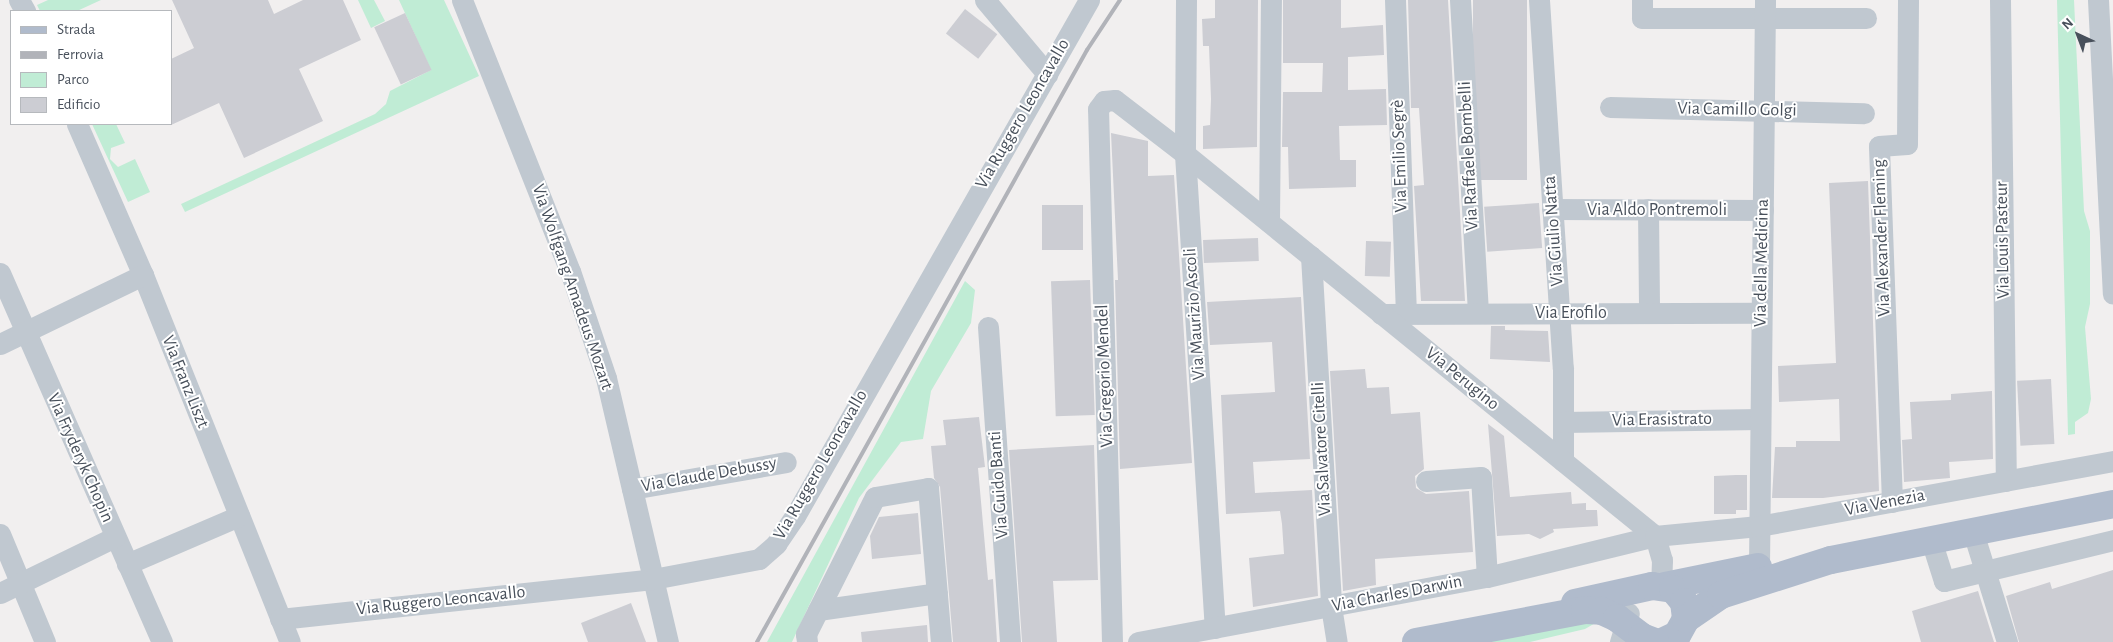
<!DOCTYPE html>
<html>
<head>
<meta charset="utf-8">
<style>
  body { margin:0 }
  #map { position:relative; width:2113px; height:642px; overflow:hidden; background:#f1efef; font-family:"Alegreya Sans",sans-serif }
  div>[style] { position:absolute }
  [style*='--x'] { left:calc(var(--x)*1px); top:calc(var(--y)*1px); width:calc(var(--w)*1px); rotate:calc(var(--a)*1deg) }
  .green>* { inset:0; background:#c0ecd5 }
  .building>* { inset:0; background:#cccdd3; transform-origin:0 0 }
  .minor>* { height:21px; margin:-10.5px; padding:0 10.5px; transform-origin:10.5px; border-radius:10.5px; background:#c0c8d0 }
  .major>* { height:28px; margin:-14px; padding:0 14px; transform-origin:14px; border-radius:14px; background:#b0bbcc }
  .rail>* { height:4px; margin:-2px; padding:0 2px; transform-origin:2px; border-radius:2px; background:#b1b3b9 }
  span { translate:-50% -50%; white-space:nowrap; text-align:center; line-height:1.15; -webkit-text-stroke:4px #fff; paint-order:stroke }
  .street-label { font-size:18px; color:#48505b }
  .legend { position:absolute; left:10px; top:10px; width:162px; height:115px; box-sizing:border-box; background:#fff; border:1px solid #b6b9bd; margin:0; padding:6px 9px; list-style:none; font-size:15px; color:#48505b }
  .legend li { display:flex; align-items:center; gap:10px; height:25px }
  .legend b { width:25px; border:1px solid #b6b9bd }
  .north { position:absolute; left:2053px; top:10px; width:50px; height:50px; -webkit-text-stroke:4px #fff; paint-order:stroke; rotate:317deg; font-size:14px; font-weight:700; line-height:20px; text-align:center; color:#48505b }
  .north::after { content:''; display:block; margin:auto; width:18px; height:22px; background:#48505b; clip-path:polygon(50% 0,100% 100%,50% 72%,0 100%) }
</style>
</head>
<body>
<div id="map">
  <div class="green">
    <div style="clip-path:polygon(48px 0,101px 0,77px 11px,40px 11px,37px 5px)"></div>
    <div style="clip-path:polygon(358px 0,374px 0,385px 21px,371px 28px)"></div>
    <div style="clip-path:polygon(399px 0,444px 0,479px 76px,185px 212px,181px 204px,375px 114px,386px 104px,390px 91px,431px 70px)"></div>
    <div style="clip-path:polygon(2057px 0,2074px 0,2084px 211px,2090px 231px,2090px 304px,2085px 327px,2091px 399px,2088px 413px,2075px 422px,2075px 434px,2068px 435px)"></div>
    <div style="clip-path:polygon(92px 124px,116px 124px,125px 143px,111px 148px,110px 159px,118px 167px,135px 159px,150px 192px,128px 202px)"></div>
    <div style="clip-path:polygon(965px 281px,975px 290px,971px 323px,931px 391px,923px 439px,901px 442px,859px 498px,792px 642px,767px 642px)"></div>
    <div style="clip-path:polygon(1604px 618px,1585px 629px,1530px 642px,1471px 642px)"></div>
  </div>
  <div class="building">
    <div style="clip-path:polygon(172px 0,268px 0,274px 14px,303px 0,343px 0,361px 40px,299px 69px,323px 121px,244px 158px,219px 103px,171px 125px,171px 59px,194px 48px)"></div>
    <div style="clip-path:polygon(1215px 0,1258px 0,1257px 147px,1203px 149px,1203px 126px,1210px 125px,1211px 99px,1209px 46px,1203px 46px,1202px 19px,1215px 18px)"></div>
    <div style="clip-path:polygon(1283px 0,1341px 0,1341px 28px,1383px 25px,1384px 55px,1348px 57px,1348px 90px,1386px 89px,1387px 125px,1339px 126px,1340px 160px,1356px 160px,1356px 187px,1289px 189px,1288px 147px,1282px 147px,1283px 92px,1322px 92px,1323px 63px,1283px 63px)"></div>
    <div style="clip-path:polygon(1408px 0,1448px 0,1465px 301px,1421px 301px,1414px 186px,1424px 185px,1419px 108px,1411px 108px)"></div>
    <div style="left:1473px;top:0;width:54px;height:180px"></div>
    <div style="left:965px;top:9px;width:41px;height:31px;rotate:38deg"></div>
    <div style="left:405px;top:13px;width:63px;height:34px;rotate:65deg"></div>
    <div style="clip-path:polygon(1111px 133px,1148px 141px,1148px 176px,1174px 175px,1192px 463px,1120px 469px,1115px 280px,1118px 280px)"></div>
    <div style="clip-path:polygon(1868px 181px,1879px 491px,1823px 498px,1772px 498px,1775px 447px,1796px 447px,1796px 441px,1840px 441px,1839px 399px,1779px 402px,1778px 366px,1836px 363px,1829px 183px)"></div>
    <div style="left:1539px;top:203px;width:45px;height:55px;rotate:86deg"></div>
    <div style="left:1042px;top:205px;width:41px;height:45px"></div>
    <div style="left:1258px;top:238px;width:23px;height:55px;rotate:88deg"></div>
    <div style="left:1366px;top:241px;width:25px;height:35px;rotate:2deg"></div>
    <div style="left:1090px;top:280px;width:135px;height:39px;rotate:88deg"></div>
    <div style="clip-path:polygon(1301px 297px,1310px 459px,1253px 462px,1255px 493px,1312px 490px,1318px 596px,1253px 607px,1249px 558px,1284px 554px,1282px 524px,1280px 511px,1226px 514px,1221px 395px,1275px 392px,1272px 342px,1210px 345px,1207px 302px)"></div>
    <div style="clip-path:polygon(1491px 326px,1505px 326px,1505px 330px,1548px 331px,1550px 362px,1490px 359px)"></div>
    <div style="clip-path:polygon(1365px 369px,1367px 388px,1389px 387px,1391px 414px,1420px 412px,1424px 469px,1415px 476px,1416px 488px,1426px 494px,1469px 491px,1473px 552px,1375px 559px,1376px 585px,1343px 591px,1330px 371px)"></div>
    <div style="left:2051px;top:379px;width:65px;height:34px;rotate:87deg"></div>
    <div style="clip-path:polygon(1992px 391px,1993px 459px,1949px 462px,1950px 478px,1904px 482px,1902px 440px,1912px 439px,1910px 402px,1951px 400px,1951px 394px)"></div>
    <div style="clip-path:polygon(979px 417px,985px 467px,978px 468px,988px 580px,993px 579px,997px 642px,953px 642px,940px 487px,934px 478px,931px 446px,946px 445px,943px 420px)"></div>
    <div style="clip-path:polygon(1488px 424px,1504px 436px,1510px 497px,1571px 492px,1572px 504px,1586px 503px,1586px 510px,1597px 510px,1598px 526px,1553px 529px,1554px 532px,1540px 539px,1529px 534px,1497px 536px)"></div>
    <div style="clip-path:polygon(1094px 445px,1098px 580px,1053px 581px,1057px 642px,1022px 642px,1009px 450px)"></div>
    <div style="clip-path:polygon(1736px 475px,1747px 475px,1747px 510px,1736px 510px,1736px 514px,1714px 514px,1714px 476px)"></div>
    <div style="clip-path:polygon(918px 513px,921px 554px,872px 559px,870px 536px,879px 517px)"></div>
    <div style="clip-path:polygon(2113px 570px,2113px 642px,2019px 642px,2006px 596px,2050px 582px,2052px 589px)"></div>
    <div style="clip-path:polygon(1978px 591px,1994px 642px,1921px 642px,1912px 611px)"></div>
    <div style="clip-path:polygon(631px 603px,646px 642px,588px 642px,581px 623px)"></div>
    <div style="clip-path:polygon(927px 625px,928px 642px,862px 642px,861px 632px)"></div>
  </div>
  <div class="minor">
    <div style="--x:19;--y:0;--w:13;--a:61"></div>
    <div style="--x:462;--y:0;--w:292;--a:68.3"></div>
    <div style="--x:570;--y:271;--w:113;--a:71.4"></div>
    <div style="--x:606;--y:378;--w:271;--a:76.8"></div>
    <div style="--x:985;--y:0;--w:97;--a:50"></div>
    <div style="--x:1186;--y:0;--w:154;--a:90.4"></div>
    <div style="--x:1185;--y:154;--w:475;--a:86.4"></div>
    <div style="--x:1395;--y:0;--w:313;--a:88"></div>
    <div style="--x:1460;--y:0;--w:313;--a:86.7"></div>
    <div style="--x:1539;--y:0;--w:369;--a:86.3"></div>
    <div style="--x:1563;--y:368;--w:93;--a:90"></div>
    <div style="--x:1642;--y:0;--w:18;--a:90"></div>
    <div style="--x:1642;--y:18;--w:224;--a:0"></div>
    <div style="--x:2000;--y:0;--w:481;--a:89.3"></div>
    <div style="--x:2098;--y:0;--w:294;--a:87.1"></div>
    <div style="--x:1610;--y:107;--w:254;--a:1.4"></div>
    <div style="--x:77;--y:124;--w:165;--a:66.4"></div>
    <div style="--x:143;--y:275;--w:395;--a:68.2"></div>
    <div style="--x:1552;--y:209;--w:211;--a:0.3"></div>
    <div style="--x:1648;--y:209;--w:104;--a:89.4"></div>
    <div style="--x:1269;--y:222;--w:222;--a:-89.5"></div>
    <div style="--x:1311;--y:256;--w:351;--a:86.7"></div>
    <div style="--x:1331;--y:606;--w:36;--a:81"></div>
    <div style="--x:0;--y:273;--w:403;--a:66.3"></div>
    <div style="--x:1381;--y:314;--w:380;--a:-0.2"></div>
    <div style="--x:988;--y:327;--w:316;--a:86"></div>
    <div style="--x:0;--y:344;--w:159;--a:-25.8"></div>
    <div style="--x:1563;--y:422;--w:197;--a:-0.9"></div>
    <div style="--x:1426;--y:481;--w:55;--a:-4.2"></div>
    <div style="--x:1481;--y:477;--w:100;--a:86.6"></div>
    <div style="--x:632;--y:489;--w:156;--a:-9.9"></div>
    <div style="--x:1892;--y:502;--w:356;--a:-92.1"></div>
    <div style="--x:1879;--y:146;--w:28;--a:-4"></div>
    <div style="--x:1907;--y:144;--w:144;--a:-89.6"></div>
    <div style="--x:1973;--y:532;--w:115;--a:72.8"></div>
    <div style="--x:0;--y:534;--w:117;--a:67.4"></div>
    <div style="--x:1655;--y:536;--w:25;--a:74"></div>
    <div style="--x:1662;--y:560;--w:25;--a:92"></div>
    <div style="--x:1931;--y:540;--w:43;--a:72.4"></div>
    <div style="--x:1944;--y:581;--w:174;--a:-13.6"></div>
    <div style="--x:127;--y:564;--w:122;--a:-23.2"></div>
    <div style="--x:1759;--y:566;--w:566;--a:-89.39"></div>
    <div style="--x:0;--y:593;--w:128;--a:-26"></div>
    <div style="--x:818;--y:610;--w:120;--a:-8.1"></div>
    <div style="--x:280;--y:619;--w:375;--a:-6.1"></div>
    <div style="--x:653;--y:579;--w:108;--a:-10.7"></div>
    <div style="--x:759;--y:559;--w:23;--a:-41"></div>
    <div style="--x:776;--y:544;--w:34;--a:-56"></div>
    <div style="--x:795;--y:516;--w:594;--a:-60.33"></div>
    <div style="--x:807;--y:642;--w:8;--a:-97"></div>
    <div style="--x:806;--y:634;--w:153;--a:-63.3"></div>
    <div style="--x:875;--y:497;--w:54;--a:-9.6"></div>
    <div style="--x:928;--y:488;--w:155;--a:85.2"></div>
    <div style="--x:1112;--y:642;--w:533;--a:-91.5"></div>
    <div style="--x:1098;--y:109;--w:10;--a:-53"></div>
    <div style="--x:1104;--y:101;--w:11;--a:-5"></div>
    <div style="--x:1115;--y:100;--w:88;--a:37.6"></div>
    <div style="--x:1185;--y:154;--w:606;--a:39.1"></div>
    <div style="--x:1138;--y:642;--w:355;--a:-10.6"></div>
    <div style="--x:1487;--y:577;--w:173;--a:-13.7"></div>
    <div style="--x:1655;--y:536;--w:104;--a:-5.5"></div>
    <div style="--x:1759;--y:526;--w:360;--a:-10.4"></div>
    <div style="--x:1620;--y:642;--w:30;--a:-73"></div>
  </div>
  <div class="major">
    <div style="--x:1665;--y:586;--w:95;--a:-11.5"></div>
    <div style="--x:1575;--y:603;--w:79;--a:-12.4"></div>
    <div style="--x:1652;--y:586;--w:21;--a:8"></div>
    <div style="--x:1673;--y:589;--w:17;--a:50"></div>
    <div style="--x:1684;--y:602;--w:17;--a:83"></div>
    <div style="--x:1686;--y:619;--w:18;--a:119"></div>
    <div style="--x:1677;--y:635;--w:17;--a:155"></div>
    <div style="--x:1686;--y:619;--w:42;--a:-34.4"></div>
    <div style="--x:1721;--y:595;--w:115;--a:-17.7"></div>
    <div style="--x:1831;--y:560;--w:288;--a:-11.2"></div>
    <div style="--x:1416;--y:642;--w:172;--a:-10.7"></div>
    <div style="--x:1585;--y:610;--w:17;--a:3"></div>
    <div style="--x:1602;--y:611;--w:17;--a:25"></div>
    <div style="--x:1617;--y:618;--w:31;--a:37"></div>
    <div style="--x:1642;--y:637;--w:14;--a:21"></div>
  </div>
  <div class="rail">
    <div style="--x:757;--y:642;--w:678;--a:-60.86"></div>
    <div style="--x:1087;--y:50;--w:60;--a:-56.6"></div>
  </div>
  <div class="street-label">
    <span style="left:1737px;top:110px;rotate:1deg">Via Camillo Golgi</span>
    <span style="left:1023px;top:114px;rotate:-60deg">Via Ruggero Leoncavallo</span>
    <span style="left:1400px;top:156px;rotate:-92deg">Via Emilio Segrè</span>
    <span style="left:1469px;top:156px;rotate:-93deg">Via Raffaele Bombelli</span>
    <span style="left:1657px;top:210px">Via Aldo Pontremoli</span>
    <span style="left:1554px;top:231px;rotate:-94deg">Via Giulio Natta</span>
    <span style="left:1882px;top:238px;rotate:-92deg">Via Alexander Fleming</span>
    <span style="left:2003px;top:240px;rotate:-91deg">Via Louis Pasteur</span>
    <span style="left:1762px;top:263px;rotate:-89deg">Via della Medicina</span>
    <span style="left:572px;top:287px;rotate:71deg">Via Wolfgang Amadeus Mozart</span>
    <span style="left:1571px;top:313px">Via Erofilo</span>
    <span style="left:1195px;top:314px;rotate:-94deg">Via Maurizio Ascoli</span>
    <span style="left:1105px;top:376px;rotate:-92deg">Via Gregorio Mendel</span>
    <span style="left:1462px;top:379px;rotate:39deg">Via Perugino</span>
    <span style="left:185px;top:382px;rotate:68deg">Via Franz Liszt</span>
    <span style="left:1662px;top:420px;rotate:-1deg">Via Erasistrato</span>
    <span style="left:1322px;top:449px;rotate:-93deg">Via Salvatore Citelli</span>
    <span style="left:80px;top:458px;rotate:66deg">Via Fryderyk Chopin</span>
    <span style="left:821px;top:465px;rotate:-60deg">Via Ruggero Leoncavallo</span>
    <span style="left:709px;top:475px;rotate:-10deg">Via Claude Debussy</span>
    <span style="left:999px;top:485px;rotate:-94deg">Via Guido Banti</span>
    <span style="left:1885px;top:503px;rotate:-11deg">Via Venezia</span>
    <span style="left:1397px;top:594px;rotate:-11deg">Via Charles Darwin</span>
    <span style="left:441px;top:601px;rotate:-6deg">Via Ruggero Leoncavallo</span>
  </div>
  <ul class="legend">
  <li><b style="height:6px;background:#b0bbcc"></b>Strada</li>
  <li><b style="height:6px;background:#b1b3b9"></b>Ferrovia</li>
  <li><b style="height:14px;background:#c0ecd5"></b>Parco</li>
  <li><b style="height:14px;background:#cccdd3"></b>Edificio</li>
  </ul>
  <div class="north">N</div>
</div>
</body>
</html>
